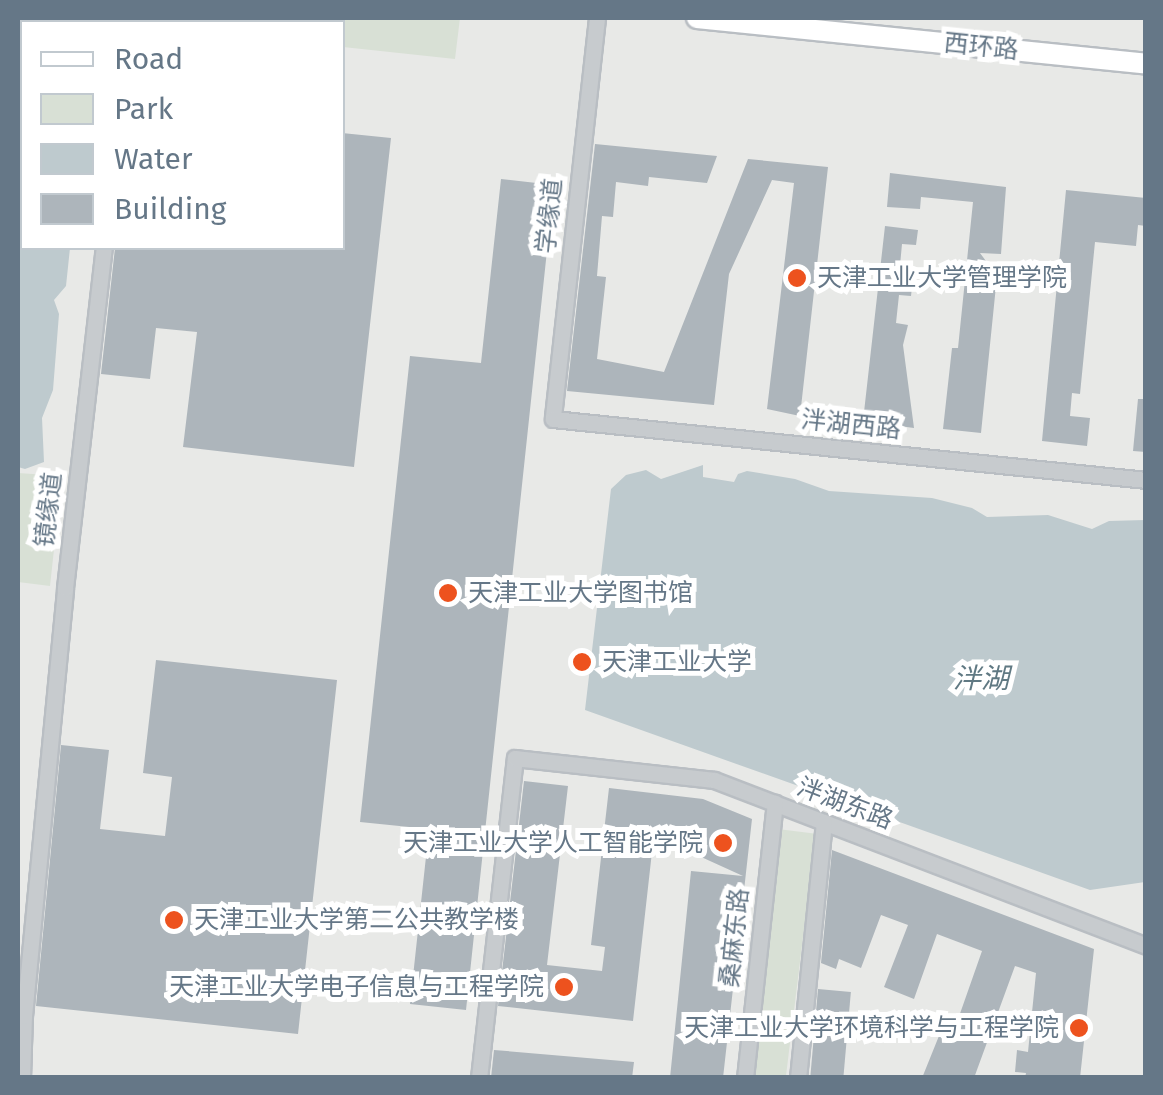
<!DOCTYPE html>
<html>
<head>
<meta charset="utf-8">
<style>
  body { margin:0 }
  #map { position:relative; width:1163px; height:1095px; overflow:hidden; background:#f7f8f4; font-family:"Fira Sans","Noto Sans SC",sans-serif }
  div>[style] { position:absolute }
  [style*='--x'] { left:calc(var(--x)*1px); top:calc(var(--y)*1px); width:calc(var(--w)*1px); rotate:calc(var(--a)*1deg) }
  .built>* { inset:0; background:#e8e9e7 }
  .green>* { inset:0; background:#d8e0d5; transform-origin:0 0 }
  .water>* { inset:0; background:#becace }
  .building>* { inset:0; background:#adb5bb; transform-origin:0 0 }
  .roads { filter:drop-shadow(2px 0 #b9bec3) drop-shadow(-2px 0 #b9bec3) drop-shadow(0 2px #b9bec3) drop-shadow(0 -2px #b9bec3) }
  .street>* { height:15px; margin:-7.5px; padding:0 7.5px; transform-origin:7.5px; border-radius:7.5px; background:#c7cbce }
  .secondary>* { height:20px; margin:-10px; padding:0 10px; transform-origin:10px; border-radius:10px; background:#fff }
  .dots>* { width:28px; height:28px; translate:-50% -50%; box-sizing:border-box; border:5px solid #fff; border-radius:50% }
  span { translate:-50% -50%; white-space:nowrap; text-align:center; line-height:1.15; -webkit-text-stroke:10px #fff; paint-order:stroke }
  .street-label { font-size:25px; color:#657787 }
  .poi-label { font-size:25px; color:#657787 }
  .left { translate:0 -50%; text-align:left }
  .right { translate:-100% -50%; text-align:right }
  .water-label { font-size:28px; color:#607983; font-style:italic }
  .frame { position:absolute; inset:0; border:20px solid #657787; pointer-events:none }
  .legend { position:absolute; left:20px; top:20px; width:325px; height:230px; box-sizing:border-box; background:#fff; border:2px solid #c1c9cf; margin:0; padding:12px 18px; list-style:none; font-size:30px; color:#657787 }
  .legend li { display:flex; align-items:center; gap:20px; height:50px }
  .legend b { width:50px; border:2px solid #c1c9cf }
</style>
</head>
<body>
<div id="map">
  <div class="built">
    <div style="clip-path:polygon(evenodd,18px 18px,1145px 18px,1145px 1077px,18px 1077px,18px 18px,22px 22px,342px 22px,342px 248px,22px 248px,22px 22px)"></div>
  </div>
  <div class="green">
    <div style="clip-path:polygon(155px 18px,460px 18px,455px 59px,343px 47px,342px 22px,154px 22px)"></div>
    <div style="clip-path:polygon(18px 473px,62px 476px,50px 586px,18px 582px)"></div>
    <div style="left:778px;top:829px;width:38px;height:250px;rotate:7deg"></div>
  </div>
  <div class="water">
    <div style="clip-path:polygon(22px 62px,22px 248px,70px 248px,66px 286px,54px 300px,59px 314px,53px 390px,42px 418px,44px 462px,25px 469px,18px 467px,18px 64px)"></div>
    <div style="clip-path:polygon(703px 465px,703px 477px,734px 482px,738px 474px,747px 471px,795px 479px,829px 491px,932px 498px,972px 508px,987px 517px,1048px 515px,1092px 529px,1109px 521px,1145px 520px,1145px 882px,1090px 890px,585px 710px,611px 489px,626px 475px,646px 470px,661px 479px)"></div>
  </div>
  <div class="building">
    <div style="clip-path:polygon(342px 133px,391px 138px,354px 467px,183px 447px,197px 332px,156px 328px,150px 379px,101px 374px,115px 248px,342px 248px)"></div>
    <div style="clip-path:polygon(595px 144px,717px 156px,707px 183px,649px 177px,648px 186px,616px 182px,613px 217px,602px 216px,597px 276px,606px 277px,597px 359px,664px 372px,748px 159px,828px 167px,800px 416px,767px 409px,794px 183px,772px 180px,729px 274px,714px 405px,567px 391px)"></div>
    <div style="clip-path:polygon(890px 173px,1006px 187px,1001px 254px,980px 253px,997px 276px,981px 433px,943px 429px,952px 348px,958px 348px,973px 202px,921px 197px,920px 209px,887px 207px)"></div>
    <div style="clip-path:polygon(501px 179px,554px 185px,466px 1010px,410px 1004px,429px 829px,360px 822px,410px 356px,481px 363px)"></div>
    <div style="clip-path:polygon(1066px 190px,1146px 198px,1146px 226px,1138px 225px,1136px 246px,1095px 242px,1080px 394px,1072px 393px,1070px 416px,1090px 418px,1087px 446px,1042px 441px)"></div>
    <div style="clip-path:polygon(885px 226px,918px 230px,916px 245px,902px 244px,899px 276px,913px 278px,911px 296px,899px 295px,896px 323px,908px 325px,903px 345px,914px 428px,863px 421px)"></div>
    <div style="clip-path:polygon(1138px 399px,1146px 399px,1146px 452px,1133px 451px)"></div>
    <div style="clip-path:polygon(156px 660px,337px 680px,298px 1034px,36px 1006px,61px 745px,109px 750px,100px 829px,165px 836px,172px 777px,143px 773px)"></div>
    <div style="clip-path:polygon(524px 781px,568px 786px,547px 965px,602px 971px,605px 947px,591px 945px,609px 788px,703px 799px,752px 819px,723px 1078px,670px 1078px,691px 871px,743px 876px,677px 846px,653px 843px,633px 1021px,498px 1006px)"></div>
    <div style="clip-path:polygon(832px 850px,1094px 949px,1080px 1078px,1025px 1078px,1026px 1073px,1015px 1072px,1017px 1050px,1028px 1052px,1036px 973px,1015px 966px,974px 1078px,922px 1078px,945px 1021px,956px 1025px,982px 951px,937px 934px,914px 999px,884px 987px,908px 925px,881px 915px,861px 968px,839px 959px,836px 969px,821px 963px)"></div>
    <div style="left:818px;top:989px;width:33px;height:89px;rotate:5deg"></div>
    <div style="clip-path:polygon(494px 1050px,634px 1062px,632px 1078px,491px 1078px)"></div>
  </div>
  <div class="roads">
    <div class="street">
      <div style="--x:597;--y:18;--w:403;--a:96.3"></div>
      <div style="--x:553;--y:419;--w:596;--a:5.87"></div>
      <div style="--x:129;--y:22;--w:4;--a:-76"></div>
      <div style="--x:22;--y:1078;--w:62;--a:-88.2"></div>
      <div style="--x:24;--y:1016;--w:430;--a:-84.5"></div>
      <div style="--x:65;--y:588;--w:342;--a:-83.5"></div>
      <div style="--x:479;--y:1078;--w:322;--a:-83.6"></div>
      <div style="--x:515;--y:758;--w:200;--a:6.3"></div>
      <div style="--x:714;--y:780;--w:463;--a:21"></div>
      <div style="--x:745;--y:1078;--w:277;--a:-83.8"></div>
      <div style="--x:798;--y:1078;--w:257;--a:-84.2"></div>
    </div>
    <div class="secondary">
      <div style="--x:697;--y:18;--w:451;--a:5.8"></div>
    </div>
  </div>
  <div class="dots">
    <div style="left:797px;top:278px;background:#ed521e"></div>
    <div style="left:448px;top:593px;background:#ed521e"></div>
    <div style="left:582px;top:662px;background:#ed521e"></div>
    <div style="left:723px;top:843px;background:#ed521e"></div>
    <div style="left:174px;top:920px;background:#ed521e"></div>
    <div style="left:564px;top:987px;background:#ed521e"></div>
    <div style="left:1079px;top:1028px;background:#ed521e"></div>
  </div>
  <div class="street-label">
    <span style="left:981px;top:47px;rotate:6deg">西环路</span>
    <span style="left:550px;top:216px;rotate:-84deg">学缘道</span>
    <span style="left:851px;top:425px;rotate:6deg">泮湖西路</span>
    <span style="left:49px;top:510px;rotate:-83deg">镜缘道</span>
    <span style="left:845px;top:804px;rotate:21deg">泮湖东路</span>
    <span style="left:735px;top:938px;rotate:-84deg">桑麻东路</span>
  </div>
  <div class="poi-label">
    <span class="left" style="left:817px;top:278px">天津工业大学管理学院</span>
    <span class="left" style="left:468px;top:593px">天津工业大学图书馆</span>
    <span class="left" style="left:602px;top:662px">天津工业大学</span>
    <span class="right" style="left:703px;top:843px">天津工业大学人工智能学院</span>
    <span class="left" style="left:194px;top:920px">天津工业大学第二公共教学楼</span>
    <span class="right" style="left:544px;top:987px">天津工业大学电子信息与工程学院</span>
    <span class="right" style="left:1059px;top:1028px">天津工业大学环境科学与工程学院</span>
  </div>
  <div class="water-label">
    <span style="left:981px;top:679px">泮湖</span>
  </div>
  <div class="frame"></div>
  <ul class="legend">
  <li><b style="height:12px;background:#fff"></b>Road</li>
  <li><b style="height:28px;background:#d8e0d5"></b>Park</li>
  <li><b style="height:28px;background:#becace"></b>Water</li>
  <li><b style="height:28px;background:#adb5bb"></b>Building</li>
  </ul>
</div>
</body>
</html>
